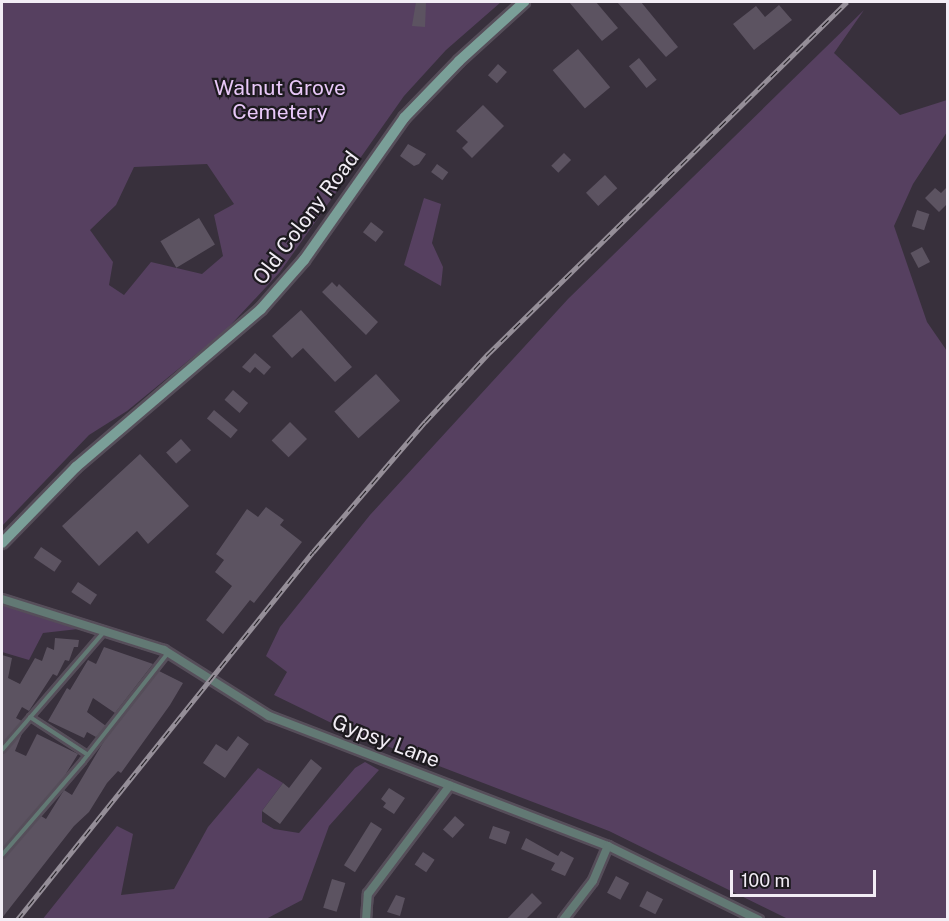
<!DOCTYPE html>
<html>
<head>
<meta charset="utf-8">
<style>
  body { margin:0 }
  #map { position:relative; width:949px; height:921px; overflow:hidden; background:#38303c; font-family:"Public Sans",sans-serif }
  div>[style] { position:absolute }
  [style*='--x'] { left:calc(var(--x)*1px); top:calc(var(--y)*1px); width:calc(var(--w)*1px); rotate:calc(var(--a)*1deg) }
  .green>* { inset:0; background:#564060 }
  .building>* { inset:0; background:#5c5361; transform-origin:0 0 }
  .roads { filter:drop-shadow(2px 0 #564e5a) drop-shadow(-2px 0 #564e5a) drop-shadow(0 2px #564e5a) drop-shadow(0 -2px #564e5a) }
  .service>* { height:4px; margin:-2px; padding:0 2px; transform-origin:2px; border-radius:2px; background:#627974 }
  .minor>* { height:8px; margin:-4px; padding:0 4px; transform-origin:4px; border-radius:4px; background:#627974 }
  .secondary>* { height:10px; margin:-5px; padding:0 5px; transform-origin:5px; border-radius:5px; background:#7a9f98 }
  .rail>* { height:5px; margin-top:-2.5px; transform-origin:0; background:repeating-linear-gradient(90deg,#1d1a1f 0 9px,#958e98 0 18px); box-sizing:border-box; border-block:2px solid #958e98 }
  span { translate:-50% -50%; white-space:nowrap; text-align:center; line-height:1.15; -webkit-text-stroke:4.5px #1d1a1f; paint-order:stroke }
  .park-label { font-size:21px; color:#e8c8f8 }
  .street-label { font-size:21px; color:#f2edf5 }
  .frame { position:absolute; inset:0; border:3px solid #f2edf5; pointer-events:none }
  .scale { position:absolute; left:730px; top:870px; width:146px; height:27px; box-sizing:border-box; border:3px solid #f2edf5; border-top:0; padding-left:8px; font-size:18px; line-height:21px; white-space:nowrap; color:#f2edf5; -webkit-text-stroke:4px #1d1a1f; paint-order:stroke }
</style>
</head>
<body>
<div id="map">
  <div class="green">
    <div style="clip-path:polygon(evenodd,2px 2px,501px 2px,446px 50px,404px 96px,280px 272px,226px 330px,127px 411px,89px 435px,2px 526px,2px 2px,207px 164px,234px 204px,214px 215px,223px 256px,202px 274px,151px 262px,124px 295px,109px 285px,113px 262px,90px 230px,116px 205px,134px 167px,207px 164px)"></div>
    <div style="clip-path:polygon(864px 10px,834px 53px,900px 115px,947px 100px,947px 132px,913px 184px,894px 226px,927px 322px,947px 351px,947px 919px,788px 919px,609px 831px,350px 732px,274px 695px,287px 672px,266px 656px,280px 627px,370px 515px,568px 299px)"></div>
    <div style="clip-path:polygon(424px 198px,441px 204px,432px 243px,443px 267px,441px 286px,404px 265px)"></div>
    <div style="clip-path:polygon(2px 605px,78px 629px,43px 633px,29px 660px,2px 652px)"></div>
    <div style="clip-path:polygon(365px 762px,379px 770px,329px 826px,302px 900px,266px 919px,42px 920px,117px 826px,133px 834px,121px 895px,174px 889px,208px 827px,258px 768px,283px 783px,262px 811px,262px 822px,274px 829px,299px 833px,355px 768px)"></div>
  </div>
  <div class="building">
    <div style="clip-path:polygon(416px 2px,426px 2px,425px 27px,412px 26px)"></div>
    <div style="clip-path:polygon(569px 2px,596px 2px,618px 28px,602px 41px)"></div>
    <div style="clip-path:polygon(617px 2px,641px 2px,678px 47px,666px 57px)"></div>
    <div style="clip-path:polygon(779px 5px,792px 20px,754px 50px,733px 24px,756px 6px,765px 17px)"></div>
    <div style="left:578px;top:49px;width:50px;height:33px;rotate:50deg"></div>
    <div style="left:639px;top:58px;width:28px;height:13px;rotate:51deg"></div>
    <div style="left:498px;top:64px;width:12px;height:15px;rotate:42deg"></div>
    <div style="clip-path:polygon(483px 105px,504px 126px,472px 158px,462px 148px,468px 142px,456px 131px)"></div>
    <div style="clip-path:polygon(408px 144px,426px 154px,419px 164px,414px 166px,400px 156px)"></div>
    <div style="left:564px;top:153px;width:10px;height:18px;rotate:45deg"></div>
    <div style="left:437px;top:164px;width:14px;height:10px;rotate:36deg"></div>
    <div style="left:605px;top:175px;width:18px;height:26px;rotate:47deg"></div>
    <div style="clip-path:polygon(948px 186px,948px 203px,939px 212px,925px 198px,935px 188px,941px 193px)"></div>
    <div style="left:917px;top:210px;width:13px;height:17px;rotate:18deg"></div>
    <div style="left:199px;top:218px;width:31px;height:45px;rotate:59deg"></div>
    <div style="left:371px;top:222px;width:16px;height:13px;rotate:38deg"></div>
    <div style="left:922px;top:247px;width:17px;height:13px;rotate:62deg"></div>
    <div style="clip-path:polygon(332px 282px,337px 287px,339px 284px,378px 322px,366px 335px,322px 292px)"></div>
    <div style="clip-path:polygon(301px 310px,352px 367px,335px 382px,303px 348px,292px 358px,272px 336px)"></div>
    <div style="clip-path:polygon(255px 353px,271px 367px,264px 375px,255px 367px,250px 373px,242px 367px)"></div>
    <div style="left:376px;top:374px;width:36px;height:56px;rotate:48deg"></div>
    <div style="left:233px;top:390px;width:20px;height:13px;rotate:41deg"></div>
    <div style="left:214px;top:410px;width:31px;height:11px;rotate:40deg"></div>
    <div style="left:290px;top:422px;width:24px;height:26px;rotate:45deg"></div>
    <div style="left:181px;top:439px;width:15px;height:20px;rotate:48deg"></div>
    <div style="clip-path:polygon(140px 454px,189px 506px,148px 544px,137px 531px,99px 566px,62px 526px)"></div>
    <div style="clip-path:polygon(266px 507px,284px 520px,280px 525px,302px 542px,254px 603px,250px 600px,223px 634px,206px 620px,232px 586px,215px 572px,224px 560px,216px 554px,247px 509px,258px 517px)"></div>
    <div style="left:41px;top:547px;width:25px;height:13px;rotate:34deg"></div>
    <div style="left:78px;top:582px;width:23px;height:12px;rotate:34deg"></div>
    <div style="clip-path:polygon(55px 638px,79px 640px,78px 647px,74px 647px,69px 661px,65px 660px,57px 676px,53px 674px,29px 711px,22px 707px,16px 718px,22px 721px,2px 744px,2px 655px,12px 658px,8px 678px,20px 684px,35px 658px,42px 661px,47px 647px,54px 650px)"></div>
    <div style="clip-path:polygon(104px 647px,153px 664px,115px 713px,93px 698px,87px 712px,106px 726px,96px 737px,87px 732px,84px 738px,48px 721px,67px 688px,70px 690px,88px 660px,96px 664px)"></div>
    <div style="clip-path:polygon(159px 671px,183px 683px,170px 705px,121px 773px,118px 771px,107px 783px,89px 812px,74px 826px,2px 918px,2px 859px,41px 816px,46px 819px,64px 790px,72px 795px,104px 741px)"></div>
    <div style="clip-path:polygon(23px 731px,15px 751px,26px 756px,37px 734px,78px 754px,64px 777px,2px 849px,2px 754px)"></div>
    <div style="clip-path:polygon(238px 736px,249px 744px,225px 778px,203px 763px,216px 744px,227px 751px)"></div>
    <div style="clip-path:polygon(311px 759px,322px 768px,280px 824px,262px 811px,283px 783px,289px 788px)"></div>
    <div style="clip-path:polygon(389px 788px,405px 798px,394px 814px,383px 807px,386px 803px,381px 799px)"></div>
    <div style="left:455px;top:816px;width:13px;height:18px;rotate:42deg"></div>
    <div style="left:371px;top:822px;width:13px;height:51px;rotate:32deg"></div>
    <div style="left:493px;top:826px;width:18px;height:13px;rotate:19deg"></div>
    <div style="clip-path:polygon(526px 838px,558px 856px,561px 851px,574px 858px,565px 876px,551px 870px,555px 863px,521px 849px)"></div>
    <div style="left:423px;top:852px;width:14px;height:15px;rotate:34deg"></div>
    <div style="left:616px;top:876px;width:15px;height:19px;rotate:28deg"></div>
    <div style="left:332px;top:879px;width:14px;height:30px;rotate:17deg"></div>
    <div style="left:647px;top:891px;width:18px;height:17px;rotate:27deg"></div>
    <div style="clip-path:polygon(532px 893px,542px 903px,525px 920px,506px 920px)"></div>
    <div style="clip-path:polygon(396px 895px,405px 898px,400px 916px,387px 912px)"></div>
  </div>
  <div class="roads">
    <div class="service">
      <div style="--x:30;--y:717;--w:69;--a:33.2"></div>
      <div style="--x:2;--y:750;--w:156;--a:-49.2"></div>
      <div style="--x:2;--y:855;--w:124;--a:-49.2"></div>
      <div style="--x:83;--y:761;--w:137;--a:-51.8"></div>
    </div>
    <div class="minor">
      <div style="--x:2;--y:599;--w:170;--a:17.5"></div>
      <div style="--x:164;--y:650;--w:124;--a:32.2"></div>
      <div style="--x:269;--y:716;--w:363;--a:21"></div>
      <div style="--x:608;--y:846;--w:168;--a:26.1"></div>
      <div style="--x:366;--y:920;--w:26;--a:-86"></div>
      <div style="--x:368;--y:894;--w:136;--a:-53"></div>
      <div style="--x:563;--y:920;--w:49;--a:-52.4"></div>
      <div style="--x:593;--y:881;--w:38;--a:-67"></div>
    </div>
    <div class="secondary">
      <div style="--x:2;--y:543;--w:106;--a:-45.8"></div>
      <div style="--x:76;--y:467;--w:243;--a:-40.5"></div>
      <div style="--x:261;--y:309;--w:65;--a:-48.7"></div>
      <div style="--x:304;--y:260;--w:174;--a:-54.8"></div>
      <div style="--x:404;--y:118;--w:79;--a:-46"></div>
      <div style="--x:459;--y:61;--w:88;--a:-42.2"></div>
    </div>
  </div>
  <div class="rail">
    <div style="--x:17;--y:920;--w:472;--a:-51.2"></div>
    <div style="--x:313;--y:552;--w:172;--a:-49.3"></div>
    <div style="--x:425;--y:422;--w:93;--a:-47.2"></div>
    <div style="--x:488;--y:354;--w:503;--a:-44.44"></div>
  </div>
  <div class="park-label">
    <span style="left:280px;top:100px">Walnut Grove<br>Cemetery</span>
  </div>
  <div class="street-label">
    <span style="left:306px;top:218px;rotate:-53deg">Old Colony Road</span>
    <span style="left:386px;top:741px;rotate:21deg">Gypsy Lane</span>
  </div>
  <div class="frame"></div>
  <div class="scale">100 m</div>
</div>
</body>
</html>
